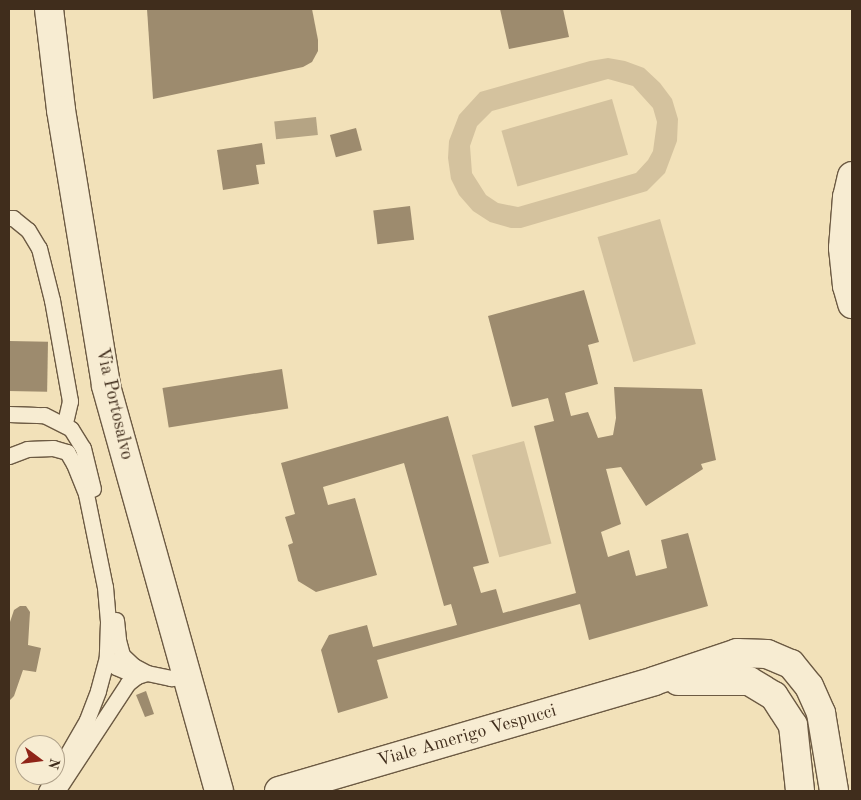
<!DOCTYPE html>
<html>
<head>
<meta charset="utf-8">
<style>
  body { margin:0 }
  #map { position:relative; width:861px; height:800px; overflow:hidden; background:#f2e1b9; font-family:"Old Standard TT",serif }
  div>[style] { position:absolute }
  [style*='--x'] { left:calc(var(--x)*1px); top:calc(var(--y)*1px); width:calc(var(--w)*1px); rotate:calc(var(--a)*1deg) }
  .green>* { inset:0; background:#d4c29e; transform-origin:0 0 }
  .water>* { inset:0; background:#b5a484; transform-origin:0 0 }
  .building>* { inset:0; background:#9d8b6e; transform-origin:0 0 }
  .roads { filter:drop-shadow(1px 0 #6c5a43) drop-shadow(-1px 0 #6c5a43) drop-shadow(0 1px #6c5a43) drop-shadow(0 -1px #6c5a43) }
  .lane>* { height:15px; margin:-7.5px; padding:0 7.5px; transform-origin:7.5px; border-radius:7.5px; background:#f7ecd2 }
  .street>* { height:28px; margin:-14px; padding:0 14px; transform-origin:14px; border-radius:14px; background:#f7ecd2 }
  .secondary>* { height:28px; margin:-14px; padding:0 14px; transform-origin:14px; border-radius:14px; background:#f7ecd2 }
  span { translate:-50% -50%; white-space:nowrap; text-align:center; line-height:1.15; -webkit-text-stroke:4px #f7ecd2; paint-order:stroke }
  .street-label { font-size:18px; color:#402d1c }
  .frame { position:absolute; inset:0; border:10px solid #402d1c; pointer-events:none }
  .north { position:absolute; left:15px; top:735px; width:50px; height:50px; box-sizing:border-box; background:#f7ecd2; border:1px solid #aea089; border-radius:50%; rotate:105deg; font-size:14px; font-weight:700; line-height:20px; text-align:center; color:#402d1c }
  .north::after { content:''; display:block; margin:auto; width:18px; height:22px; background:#8f2418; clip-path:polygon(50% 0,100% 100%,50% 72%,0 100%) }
</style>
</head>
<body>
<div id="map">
  <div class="green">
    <div style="clip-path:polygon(evenodd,608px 58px,625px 61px,644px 68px,660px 83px,672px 99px,678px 119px,677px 141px,665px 173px,647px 191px,521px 228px,511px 228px,490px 222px,473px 211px,459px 195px,451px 179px,448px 158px,449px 141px,459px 115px,480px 92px,590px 61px,608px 58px,608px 79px,633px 86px,653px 108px,657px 122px,653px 151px,648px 160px,636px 173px,518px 207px,498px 203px,486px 195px,472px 173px,470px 146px,477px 126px,492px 111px,608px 79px)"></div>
    <div style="left:612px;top:99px;width:58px;height:115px;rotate:74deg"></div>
    <div style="left:660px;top:219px;width:130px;height:65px;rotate:74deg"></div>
    <div style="left:524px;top:441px;width:106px;height:54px;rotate:75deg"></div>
  </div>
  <div class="water">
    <div style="left:316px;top:117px;width:18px;height:42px;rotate:84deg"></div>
  </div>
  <div class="building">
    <div style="clip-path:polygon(147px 9px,312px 9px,318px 40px,318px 51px,312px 62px,303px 67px,153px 99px)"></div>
    <div style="clip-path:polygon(500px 9px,563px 9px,569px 37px,509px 49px)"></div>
    <div style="left:356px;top:128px;width:23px;height:27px;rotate:75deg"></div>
    <div style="clip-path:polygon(262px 143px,265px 164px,256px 165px,259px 184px,223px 190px,217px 150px)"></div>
    <div style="left:410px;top:206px;width:34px;height:37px;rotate:83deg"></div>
    <div style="clip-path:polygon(584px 290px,599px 342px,588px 345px,598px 384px,565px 393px,571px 416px,588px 412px,598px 438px,613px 435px,616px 418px,614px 387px,702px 389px,716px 460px,701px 464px,703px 469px,646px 506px,621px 467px,606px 469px,621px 524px,601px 532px,608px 557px,629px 550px,636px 576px,667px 568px,661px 540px,688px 533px,708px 606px,589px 640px,580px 604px,377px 660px,388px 698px,338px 713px,321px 650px,329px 635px,367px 625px,373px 647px,457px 625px,451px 604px,444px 606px,404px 463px,323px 487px,328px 505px,355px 498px,377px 575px,316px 592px,298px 581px,288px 545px,293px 543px,285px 517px,295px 514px,281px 463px,448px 416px,489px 563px,473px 567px,481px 593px,496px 589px,503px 613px,576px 593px,534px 426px,554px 421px,548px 398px,512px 407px,488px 316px)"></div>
    <div style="left:9px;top:341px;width:39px;height:50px;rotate:1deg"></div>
    <div style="left:282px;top:369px;width:40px;height:121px;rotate:81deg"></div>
    <div style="clip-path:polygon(20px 606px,26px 606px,30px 612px,28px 645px,41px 648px,36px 672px,23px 670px,14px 696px,9px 701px,9px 625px,14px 610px)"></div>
    <div style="clip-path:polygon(146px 691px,154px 714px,145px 717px,136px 695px)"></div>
  </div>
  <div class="roads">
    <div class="lane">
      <div style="--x:9;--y:218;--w:4;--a:0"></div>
      <div style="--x:13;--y:218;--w:19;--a:39"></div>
      <div style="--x:28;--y:230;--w:21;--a:59"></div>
      <div style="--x:39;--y:248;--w:54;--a:76"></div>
      <div style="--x:52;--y:300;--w:103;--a:79.9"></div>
      <div style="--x:70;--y:401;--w:23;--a:103"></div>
      <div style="--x:9;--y:414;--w:35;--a:2"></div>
      <div style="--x:44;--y:415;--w:30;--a:27"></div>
      <div style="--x:71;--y:429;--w:22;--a:58"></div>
      <div style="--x:83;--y:448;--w:42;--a:76.3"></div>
      <div style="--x:9;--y:456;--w:19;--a:-21"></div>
      <div style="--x:27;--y:449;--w:26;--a:-2"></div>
      <div style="--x:53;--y:448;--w:15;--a:16"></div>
      <div style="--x:67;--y:452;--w:14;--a:60"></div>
      <div style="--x:74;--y:464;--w:32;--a:68"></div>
      <div style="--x:86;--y:494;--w:95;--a:78.5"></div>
      <div style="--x:105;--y:587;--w:35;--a:85"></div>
      <div style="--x:108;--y:622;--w:35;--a:92"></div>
      <div style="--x:107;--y:657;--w:35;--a:105"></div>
      <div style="--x:98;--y:691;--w:31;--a:111"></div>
      <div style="--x:87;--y:720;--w:82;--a:120"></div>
      <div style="--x:116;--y:620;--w:20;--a:84"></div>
      <div style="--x:118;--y:640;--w:16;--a:75"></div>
      <div style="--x:122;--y:655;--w:16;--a:43"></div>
      <div style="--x:134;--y:666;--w:15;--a:28"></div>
      <div style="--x:147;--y:673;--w:25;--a:12"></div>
      <div style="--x:171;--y:678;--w:16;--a:-7"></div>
      <div style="--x:107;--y:657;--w:13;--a:48"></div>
      <div style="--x:116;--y:667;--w:23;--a:23"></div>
      <div style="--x:57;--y:791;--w:129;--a:-56.7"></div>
      <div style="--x:128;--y:683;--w:11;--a:-38"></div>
      <div style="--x:137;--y:676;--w:10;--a:-17"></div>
    </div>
    <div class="street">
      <div style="--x:852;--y:176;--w:22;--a:103"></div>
      <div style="--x:847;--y:197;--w:51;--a:94.5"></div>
      <div style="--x:843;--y:248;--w:38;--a:84"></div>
      <div style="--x:847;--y:286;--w:19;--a:74"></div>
    </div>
    <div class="secondary">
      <div style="--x:49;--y:9;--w:102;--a:83.2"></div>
      <div style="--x:61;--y:110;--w:280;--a:80.7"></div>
      <div style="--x:106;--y:386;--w:420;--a:74.4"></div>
      <div style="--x:678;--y:681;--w:71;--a:0"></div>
      <div style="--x:749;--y:681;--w:29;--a:31"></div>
      <div style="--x:774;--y:696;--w:35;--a:57"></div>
      <div style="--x:793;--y:725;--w:66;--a:83.9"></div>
      <div style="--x:279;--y:791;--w:391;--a:-16.3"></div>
      <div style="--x:654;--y:681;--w:88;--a:-18.6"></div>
      <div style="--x:737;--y:653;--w:30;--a:2"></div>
      <div style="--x:767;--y:654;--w:26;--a:23"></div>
      <div style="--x:791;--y:664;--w:28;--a:51"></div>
      <div style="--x:809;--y:686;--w:30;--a:66"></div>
      <div style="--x:821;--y:713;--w:79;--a:80.5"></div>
    </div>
  </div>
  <div class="street-label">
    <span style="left:114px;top:404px;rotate:77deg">Via Portosalvo</span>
    <span style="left:467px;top:736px;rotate:-16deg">Viale Amerigo Vespucci</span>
  </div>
  <div class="frame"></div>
  <div class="north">N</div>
</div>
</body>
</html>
